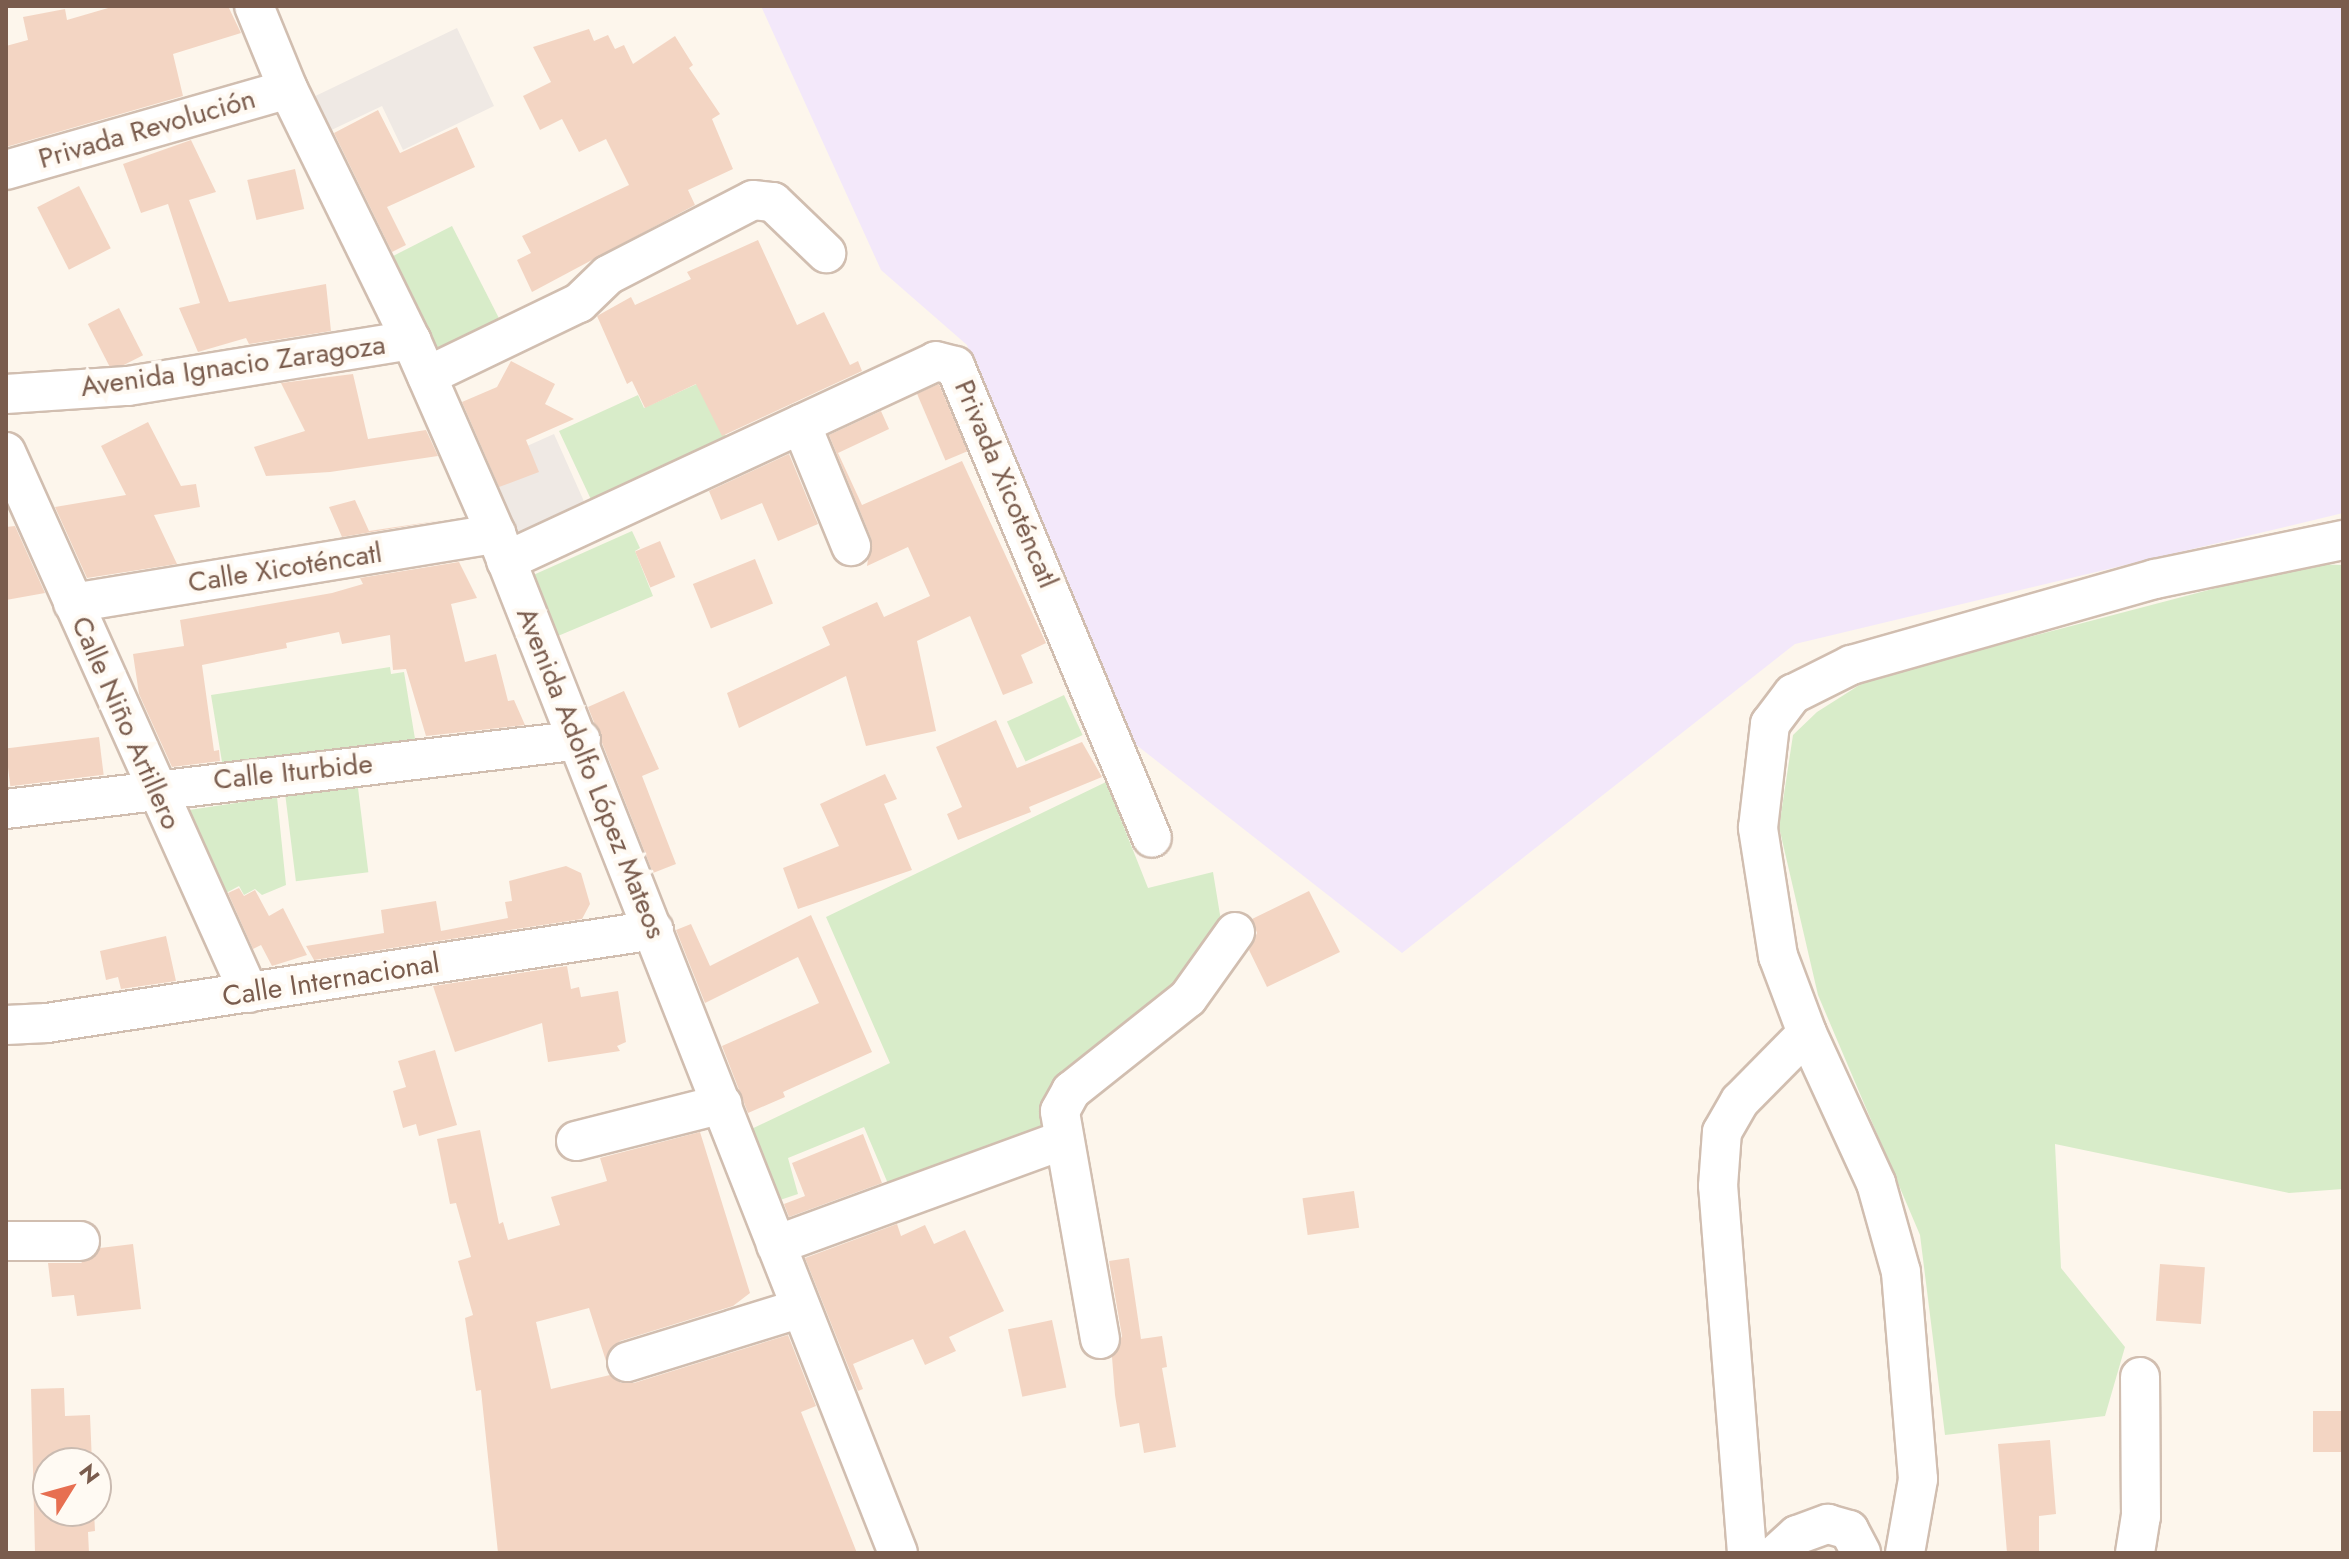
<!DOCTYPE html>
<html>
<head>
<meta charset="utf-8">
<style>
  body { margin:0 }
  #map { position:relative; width:2349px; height:1559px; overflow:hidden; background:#fdf6ec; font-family:Jost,sans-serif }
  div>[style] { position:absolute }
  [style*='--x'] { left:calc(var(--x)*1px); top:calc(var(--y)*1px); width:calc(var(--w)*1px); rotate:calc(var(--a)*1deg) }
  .industrial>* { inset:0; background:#efe9e4; transform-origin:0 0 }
  .education>* { inset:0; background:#f3e8fa }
  .green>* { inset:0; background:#d8ecc9; transform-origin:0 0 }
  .building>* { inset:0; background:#f3d5c3; transform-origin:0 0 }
  .roads { filter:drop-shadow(2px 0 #d1beb0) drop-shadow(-2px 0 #d1beb0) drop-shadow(0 2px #d1beb0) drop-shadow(0 -2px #d1beb0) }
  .street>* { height:38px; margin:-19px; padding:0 19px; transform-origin:19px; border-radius:19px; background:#fff }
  span { translate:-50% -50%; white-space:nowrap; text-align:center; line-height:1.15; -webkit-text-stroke:8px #fffaf3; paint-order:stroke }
  .street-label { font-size:28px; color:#7a5c4d }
  .frame { position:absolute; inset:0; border:8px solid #7a5c4d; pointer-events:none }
  .north { position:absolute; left:32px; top:1447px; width:80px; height:80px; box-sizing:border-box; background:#fffaf3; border:2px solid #cabbb1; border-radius:50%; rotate:53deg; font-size:22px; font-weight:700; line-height:32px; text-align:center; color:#7a5c4d }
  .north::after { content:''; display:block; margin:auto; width:28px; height:36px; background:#e76f51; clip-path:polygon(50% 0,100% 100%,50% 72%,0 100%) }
</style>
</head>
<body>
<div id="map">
  <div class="industrial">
    <div style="clip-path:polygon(457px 28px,494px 106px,403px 150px,382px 106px,321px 135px,305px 101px)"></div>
    <div style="left:554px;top:434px;width:81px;height:85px;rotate:66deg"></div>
  </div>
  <div class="education">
    <div style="clip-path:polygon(761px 6px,2343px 6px,2343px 513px,1795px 644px,1402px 953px,1130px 740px,967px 345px,881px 270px)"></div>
  </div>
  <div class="green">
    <div style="left:452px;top:226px;width:118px;height:82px;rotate:63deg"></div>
    <div style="clip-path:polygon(701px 382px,730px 445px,595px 508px,559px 431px,638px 395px,644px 408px)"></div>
    <div style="clip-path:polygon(632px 531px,640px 548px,635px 551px,653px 596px,546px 641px,522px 580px)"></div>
    <div style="clip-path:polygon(2308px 564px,2343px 565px,2343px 1189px,2289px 1193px,2055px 1144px,2061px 1268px,2125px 1347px,2105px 1416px,1945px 1435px,1920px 1235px,1818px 995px,1779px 827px,1793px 735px,1817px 712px,1869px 679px)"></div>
    <div style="clip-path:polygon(390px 667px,391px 674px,404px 672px,416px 745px,224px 774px,211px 695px)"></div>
    <div style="left:1064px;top:695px;width:44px;height:63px;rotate:65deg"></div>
    <div style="left:357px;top:780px;width:93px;height:73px;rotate:83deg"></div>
    <div style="clip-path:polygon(1106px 782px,1148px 888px,1213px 872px,1223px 933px,1054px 1137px,889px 1186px,864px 1127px,788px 1158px,798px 1194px,768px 1204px,743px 1133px,890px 1063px,826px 917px)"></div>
    <div style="clip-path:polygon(277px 797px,286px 885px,262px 895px,255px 889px,244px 895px,239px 886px,215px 899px,169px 813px)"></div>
  </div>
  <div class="building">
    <div style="clip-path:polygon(115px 6px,228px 6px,241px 33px,173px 54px,183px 96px,6px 147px,6px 46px,28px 40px,23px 17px,65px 9px,67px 20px)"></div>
    <div style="clip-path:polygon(589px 29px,594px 41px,608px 35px,615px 49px,624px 45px,633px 64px,675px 36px,693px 65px,689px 68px,720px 114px,712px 119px,733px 169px,688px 190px,695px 205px,532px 292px,517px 260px,531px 253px,522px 236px,629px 185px,606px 139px,579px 152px,562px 119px,540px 130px,523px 96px,551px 82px,533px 47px)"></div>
    <div style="clip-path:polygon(378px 110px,400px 153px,457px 127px,475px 167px,387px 207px,406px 245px,392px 252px,334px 133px)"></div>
    <div style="clip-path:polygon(191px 140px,216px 192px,189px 200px,229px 302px,326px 284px,331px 331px,249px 344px,246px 338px,198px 352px,179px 308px,200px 303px,168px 204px,141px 213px,123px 164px)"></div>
    <div style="left:295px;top:169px;width:41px;height:49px;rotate:77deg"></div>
    <div style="left:79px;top:186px;width:70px;height:47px;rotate:63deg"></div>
    <div style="clip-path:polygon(758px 240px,797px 325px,824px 312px,850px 365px,858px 361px,862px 371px,722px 436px,696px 384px,645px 408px,632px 381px,627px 384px,597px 316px,631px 297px,635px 305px,691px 279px,687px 272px)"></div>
    <div style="left:119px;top:308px;width:53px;height:35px;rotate:63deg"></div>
    <div style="clip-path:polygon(511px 361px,555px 384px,545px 404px,574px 419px,526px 440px,539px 472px,499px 487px,462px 402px,497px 387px)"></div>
    <div style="clip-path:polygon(353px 374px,368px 439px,426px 430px,438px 456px,330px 472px,266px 476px,254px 447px,305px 431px,281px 383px)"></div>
    <div style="left:939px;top:384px;width:73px;height:24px;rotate:67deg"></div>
    <div style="clip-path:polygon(881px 411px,889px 429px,838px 453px,862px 505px,962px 461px,1046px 643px,1021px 655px,1033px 683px,1003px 695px,970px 616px,917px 641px,936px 731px,866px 746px,846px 676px,739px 728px,727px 693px,830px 645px,822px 627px,877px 602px,884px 617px,930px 596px,908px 547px,867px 566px,871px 538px,829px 435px)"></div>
    <div style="clip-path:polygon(148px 422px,181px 486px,196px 484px,200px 507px,154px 515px,177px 564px,87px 578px,55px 507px,126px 495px,101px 446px)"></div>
    <div style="clip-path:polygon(789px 454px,818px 524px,778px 541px,762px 503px,721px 520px,709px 491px)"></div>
    <div style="clip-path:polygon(355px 500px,369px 531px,443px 520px,342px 537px,329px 507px)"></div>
    <div style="clip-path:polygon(15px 526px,45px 593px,6px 600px,6px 527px)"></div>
    <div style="left:660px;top:541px;width:39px;height:27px;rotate:67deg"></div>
    <div style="left:755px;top:559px;width:48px;height:67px;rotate:68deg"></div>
    <div style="clip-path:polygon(459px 562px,477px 598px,451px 604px,465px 662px,496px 654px,508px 701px,514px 700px,525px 725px,426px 736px,406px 669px,393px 670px,390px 635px,342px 644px,339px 632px,286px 643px,287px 648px,202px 665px,214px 751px,219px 750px,220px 761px,172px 767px,139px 694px,133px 654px,184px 646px,180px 620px,332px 593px,363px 584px,360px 578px)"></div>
    <div style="clip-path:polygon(624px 691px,659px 769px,642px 776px,676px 864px,653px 873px,588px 707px)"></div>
    <div style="clip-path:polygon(996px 720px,1017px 768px,1082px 742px,1102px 777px,1029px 807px,1031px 812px,958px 840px,947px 814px,962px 807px,936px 747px)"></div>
    <div style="left:99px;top:737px;width:38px;height:94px;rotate:83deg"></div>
    <div style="clip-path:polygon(885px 774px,897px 799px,884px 804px,912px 870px,798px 909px,783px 868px,839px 846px,820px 804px)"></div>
    <div style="clip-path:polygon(566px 866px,581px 873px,590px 904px,582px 919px,314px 960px,306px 946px,384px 933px,381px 910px,436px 901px,441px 931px,508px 918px,505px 902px,512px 901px,509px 881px)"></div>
    <div style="clip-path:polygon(239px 888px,244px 896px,255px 890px,269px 916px,283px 908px,307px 955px,272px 966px,261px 945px,253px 949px,228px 893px)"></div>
    <div style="clip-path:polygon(1309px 891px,1340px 952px,1267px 987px,1249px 950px,1257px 933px,1252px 919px)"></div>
    <div style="clip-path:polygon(811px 915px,872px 1052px,783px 1092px,785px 1097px,748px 1113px,722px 1046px,819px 1003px,798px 957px,705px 1003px,676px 930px,691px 924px,710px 966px)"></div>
    <div style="clip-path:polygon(166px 936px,176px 981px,121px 989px,118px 977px,106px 980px,100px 951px)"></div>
    <div style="clip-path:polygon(567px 966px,571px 989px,579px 987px,581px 997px,618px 991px,626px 1042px,617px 1046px,620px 1051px,548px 1062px,542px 1023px,455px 1052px,433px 986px)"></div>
    <div style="clip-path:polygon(435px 1050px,457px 1125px,419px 1136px,416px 1124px,403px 1128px,393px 1091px,406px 1087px,398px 1061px)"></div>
    <div style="clip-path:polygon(480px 1130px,499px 1224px,503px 1222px,508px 1240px,560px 1225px,551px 1197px,607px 1181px,600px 1158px,700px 1132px,750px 1293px,733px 1306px,620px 1341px,606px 1361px,589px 1308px,536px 1322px,551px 1389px,610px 1375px,621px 1383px,634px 1383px,788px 1335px,816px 1406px,801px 1412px,857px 1553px,498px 1553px,481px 1390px,476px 1391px,465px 1318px,473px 1315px,458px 1261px,471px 1257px,456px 1203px,450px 1204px,437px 1139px)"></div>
    <div style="clip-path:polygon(863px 1134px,882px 1183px,789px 1217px,784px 1204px,805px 1196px,792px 1163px)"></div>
    <div style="left:1354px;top:1191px;width:37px;height:52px;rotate:82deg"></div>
    <div style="clip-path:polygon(897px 1224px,901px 1236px,925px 1225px,934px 1244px,965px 1230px,1004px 1311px,949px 1337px,956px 1351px,925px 1365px,913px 1339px,853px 1364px,863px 1389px,858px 1391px,805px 1258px)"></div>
    <div style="clip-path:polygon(133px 1244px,141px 1309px,77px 1316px,74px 1295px,52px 1297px,48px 1263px,81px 1263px,100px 1248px)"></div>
    <div style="clip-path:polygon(1129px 1258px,1141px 1339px,1162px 1336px,1167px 1367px,1162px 1368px,1176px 1447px,1144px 1453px,1139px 1423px,1120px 1427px,1115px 1395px,1112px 1357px,1122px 1336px,1109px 1261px)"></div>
    <div style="left:2160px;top:1264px;width:45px;height:57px;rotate:4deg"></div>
    <div style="left:1052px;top:1320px;width:69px;height:45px;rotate:78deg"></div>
    <div style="clip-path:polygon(64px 1388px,65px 1416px,90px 1415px,92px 1463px,48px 1463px,48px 1511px,94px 1511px,95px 1531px,88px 1532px,89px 1553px,35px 1553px,31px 1389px)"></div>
    <div style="left:2343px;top:1411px;width:41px;height:30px;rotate:90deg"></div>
    <div style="clip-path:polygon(2050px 1440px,2056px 1514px,2039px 1516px,2039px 1553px,2007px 1553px,1998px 1444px)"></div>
  </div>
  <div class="roads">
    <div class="street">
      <div style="--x:254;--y:6;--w:90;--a:67.7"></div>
      <div style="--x:288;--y:89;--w:280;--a:63.9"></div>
      <div style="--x:411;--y:340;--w:212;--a:66.3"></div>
      <div style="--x:496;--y:534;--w:1095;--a:68.47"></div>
      <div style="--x:6;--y:170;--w:293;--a:-16"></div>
      <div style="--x:427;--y:376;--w:169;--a:-25.7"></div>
      <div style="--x:579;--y:303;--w:40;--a:-44"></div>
      <div style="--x:608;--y:275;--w:163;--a:-27.3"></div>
      <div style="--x:753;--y:200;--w:20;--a:6"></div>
      <div style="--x:773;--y:202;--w:74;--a:43.9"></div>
      <div style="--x:6;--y:394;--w:122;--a:-3.8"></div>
      <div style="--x:128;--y:386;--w:287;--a:-9.2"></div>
      <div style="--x:801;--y:424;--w:132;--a:67.7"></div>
      <div style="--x:6;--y:452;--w:593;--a:65.81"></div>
      <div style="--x:506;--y:561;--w:474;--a:-24.9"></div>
      <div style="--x:936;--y:361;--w:20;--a:15"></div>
      <div style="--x:955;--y:366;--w:511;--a:67.35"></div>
      <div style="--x:73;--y:603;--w:429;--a:-9.3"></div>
      <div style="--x:6;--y:809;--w:579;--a:-6.84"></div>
      <div style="--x:6;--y:1025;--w:41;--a:-2.8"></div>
      <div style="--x:47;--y:1023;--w:614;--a:-8.71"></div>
      <div style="--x:576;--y:1141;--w:151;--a:-14.2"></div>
      <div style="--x:6;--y:1241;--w:74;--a:0"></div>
      <div style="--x:776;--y:1245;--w:306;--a:-20.1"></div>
      <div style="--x:1100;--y:1339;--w:231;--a:-100"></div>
      <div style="--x:1060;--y:1111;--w:23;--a:-61"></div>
      <div style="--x:1071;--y:1091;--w:149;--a:-38.5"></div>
      <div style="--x:1188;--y:998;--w:81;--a:-54.5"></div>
      <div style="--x:627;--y:1362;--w:182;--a:-17.2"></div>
      <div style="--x:1747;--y:1553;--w:368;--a:-94.5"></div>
      <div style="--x:1718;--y:1186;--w:54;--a:-85.8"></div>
      <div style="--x:1722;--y:1132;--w:36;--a:-60"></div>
      <div style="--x:1740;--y:1101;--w:95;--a:-45.4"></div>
      <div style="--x:1777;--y:1553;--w:27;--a:-42"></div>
      <div style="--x:1797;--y:1535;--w:33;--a:-20"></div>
      <div style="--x:1828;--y:1524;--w:22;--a:16"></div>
      <div style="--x:1849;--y:1530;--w:26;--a:62"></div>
      <div style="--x:1905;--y:1553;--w:75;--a:-80"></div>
      <div style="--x:1918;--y:1479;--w:208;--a:-94.7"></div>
      <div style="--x:1901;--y:1272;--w:92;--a:-105.7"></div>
      <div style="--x:1876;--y:1183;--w:165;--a:-114.7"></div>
      <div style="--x:1807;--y:1033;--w:82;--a:-110.6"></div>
      <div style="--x:1778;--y:956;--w:130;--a:-98.9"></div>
      <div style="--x:1758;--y:828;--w:105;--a:-83.4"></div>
      <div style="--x:1770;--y:724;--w:38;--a:-53"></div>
      <div style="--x:1793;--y:694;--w:65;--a:-26.6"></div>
      <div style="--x:1851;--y:665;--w:316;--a:-15.8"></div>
      <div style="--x:2155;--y:579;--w:192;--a:-11.7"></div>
      <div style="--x:2135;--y:1553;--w:36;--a:-81"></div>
      <div style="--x:2141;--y:1517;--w:140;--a:-90.4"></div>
    </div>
  </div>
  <div class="street-label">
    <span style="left:147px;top:129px;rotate:-16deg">Privada Revolución</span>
    <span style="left:233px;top:366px;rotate:-8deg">Avenida Ignacio Zaragoza</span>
    <span style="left:1006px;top:484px;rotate:67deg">Privada Xicoténcatl</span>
    <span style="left:285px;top:568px;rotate:-9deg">Calle Xicoténcatl</span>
    <span style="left:126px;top:723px;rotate:66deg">Calle Niño Artillero</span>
    <span style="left:293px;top:772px;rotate:-6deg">Calle Iturbide</span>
    <span style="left:591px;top:773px;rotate:68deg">Avenida Adolfo López Mateos</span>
    <span style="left:331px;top:980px;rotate:-9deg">Calle Internacional</span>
  </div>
  <div class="frame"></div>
  <div class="north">N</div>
</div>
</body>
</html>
